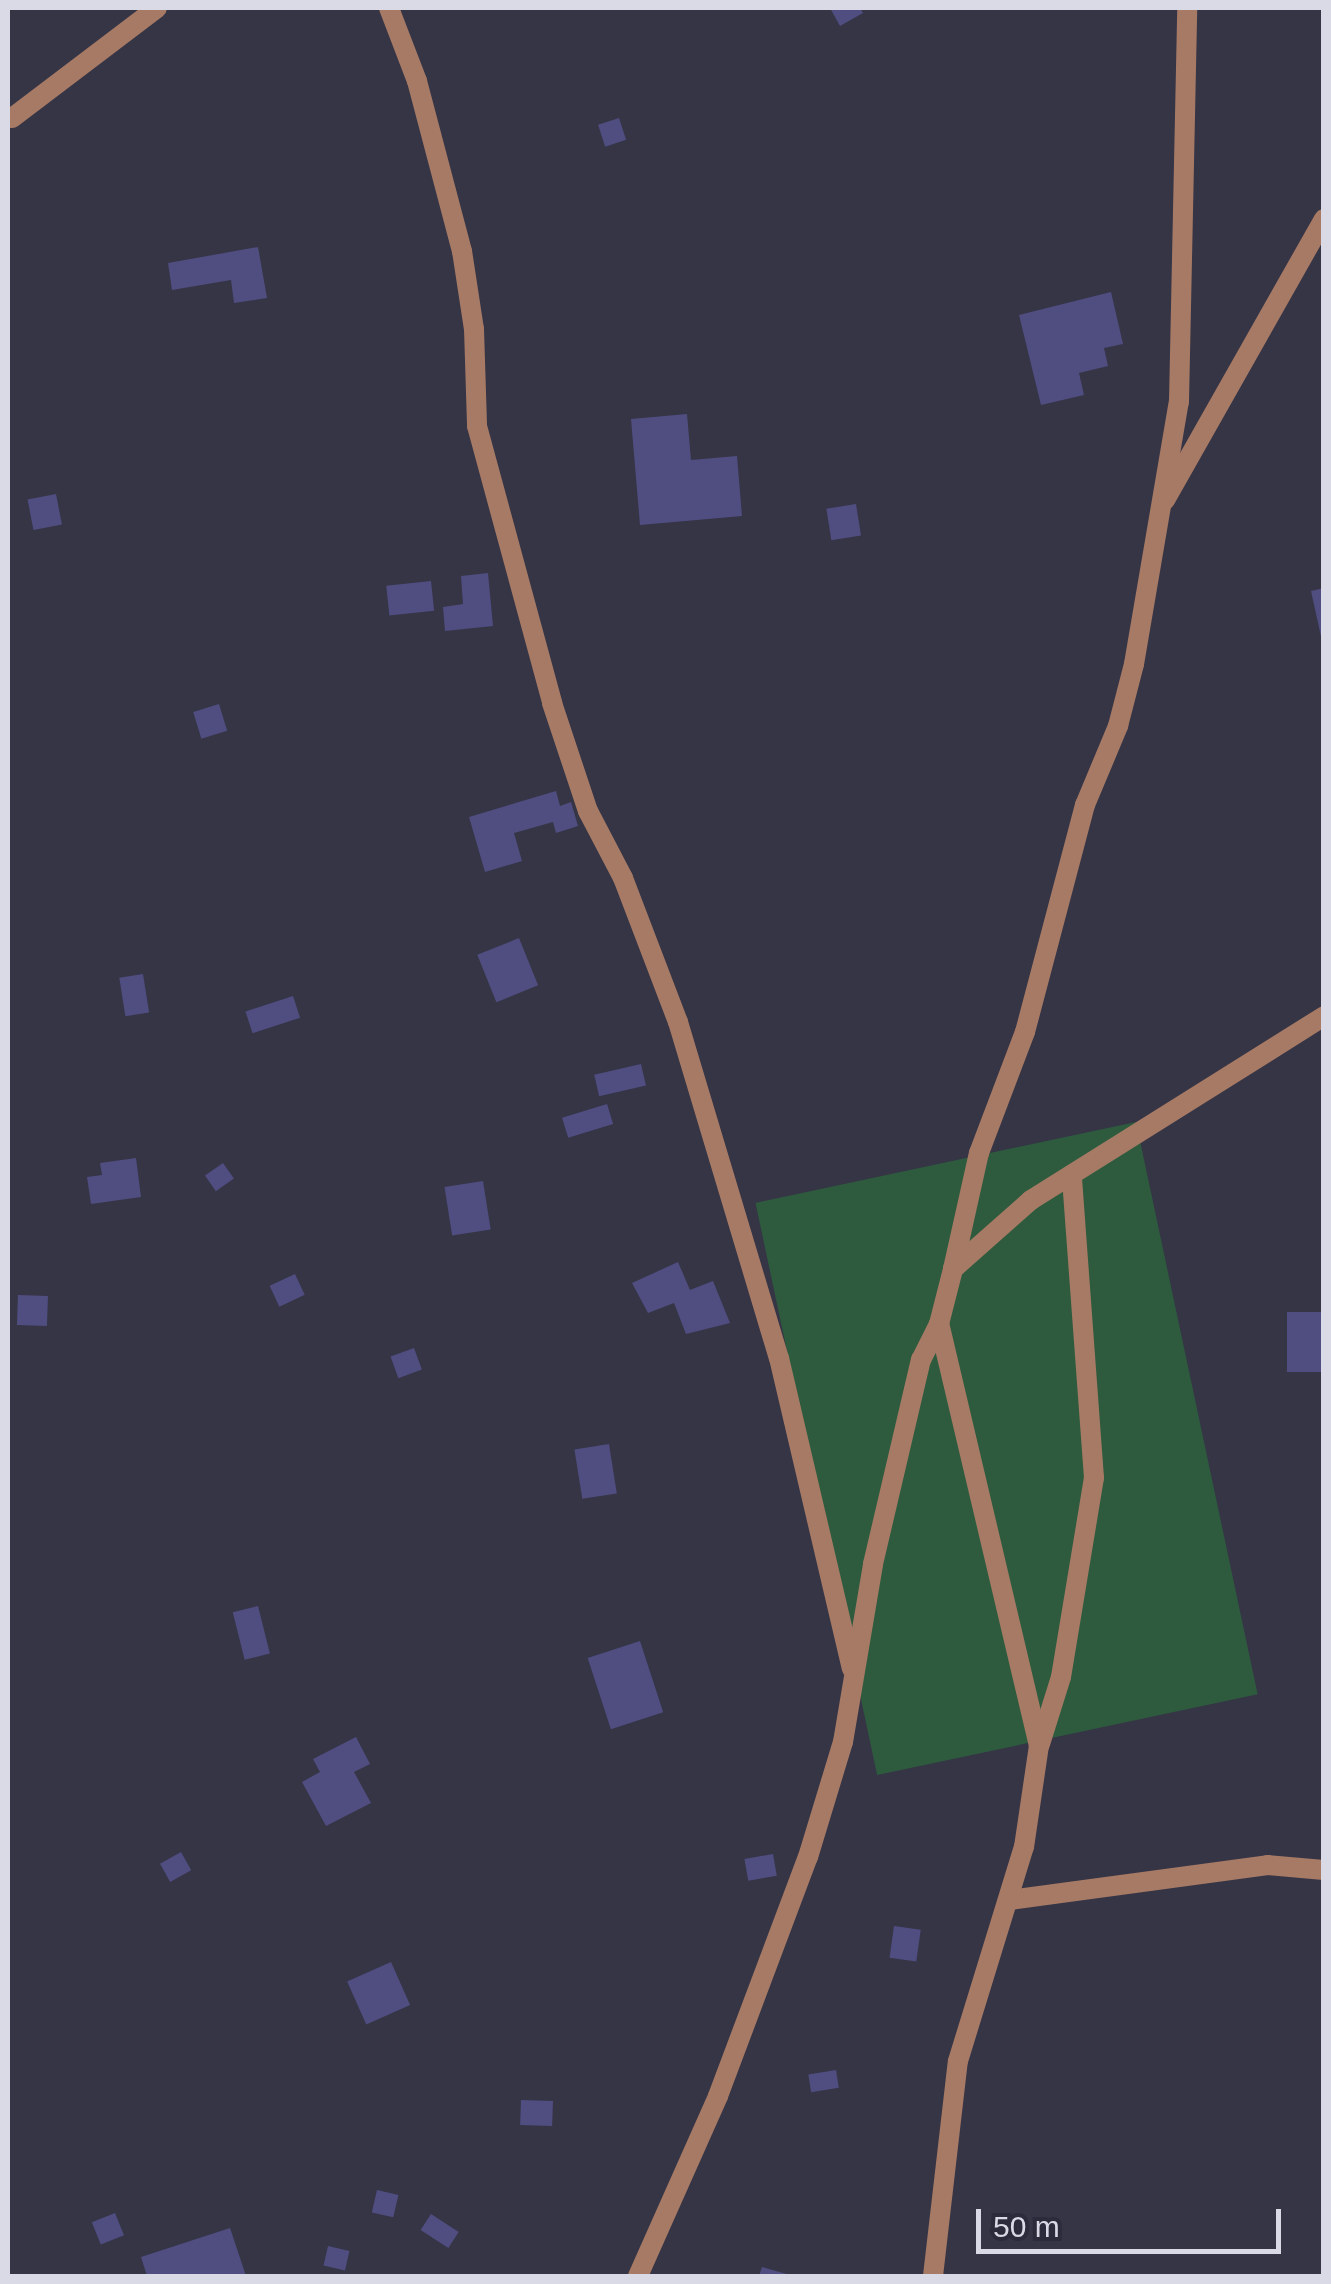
<!DOCTYPE html>
<html>
<head>
<meta charset="utf-8">
<style>
  body { margin:0 }
  #map { position:relative; width:1331px; height:2284px; overflow:hidden; background:#353546; font-family:Helvetica,sans-serif }
  div>[style] { position:absolute }
  [style*='--x'] { left:calc(var(--x)*1px); top:calc(var(--y)*1px); width:calc(var(--w)*1px); rotate:calc(var(--a)*1deg) }
  .green>* { inset:0; background:#2e5b3e; transform-origin:0 0 }
  .building>* { inset:0; background:#504d81; transform-origin:0 0 }
  .street>* { height:20px; margin:-10px; padding:0 10px; transform-origin:10px; border-radius:10px; background:#a77a65 }
  span { translate:-50% -50%; white-space:nowrap; text-align:center; line-height:1.15; -webkit-text-stroke:8px #2b2b3c; paint-order:stroke }
  .frame { position:absolute; inset:0; border:10px solid #d9dae5; pointer-events:none }
  .scale { position:absolute; left:976px; top:2209px; width:305px; height:45px; box-sizing:border-box; border:5px solid #d9dae5; border-top:0; padding-left:12px; font-size:30px; line-height:35px; white-space:nowrap; color:#d9dae5; -webkit-text-stroke:8px #2b2b3c; paint-order:stroke }
</style>
</head>
<body>
<div id="map">
  <div class="green">
    <div style="left:1136px;top:1122px;width:585px;height:389px;rotate:78deg"></div>
  </div>
  <div class="building">
    <div style="clip-path:polygon(830px 8px,860px 8px,863px 13px,840px 26px)"></div>
    <div style="left:619px;top:118px;width:23px;height:22px;rotate:72deg"></div>
    <div style="clip-path:polygon(258px 247px,267px 298px,234px 303px,231px 280px,172px 290px,168px 263px)"></div>
    <div style="clip-path:polygon(1111px 292px,1123px 344px,1104px 348px,1108px 366px,1079px 373px,1084px 395px,1041px 405px,1019px 315px)"></div>
    <div style="clip-path:polygon(687px 414px,691px 460px,737px 456px,742px 516px,640px 525px,631px 419px)"></div>
    <div style="left:56px;top:494px;width:31px;height:29px;rotate:79deg"></div>
    <div style="left:856px;top:504px;width:32px;height:30px;rotate:81deg"></div>
    <div style="clip-path:polygon(488px 573px,493px 626px,445px 631px,443px 607px,463px 604px,461px 576px)"></div>
    <div style="left:431px;top:581px;width:30px;height:45px;rotate:84deg"></div>
    <div style="clip-path:polygon(1324px 588px,1324px 641px,1322px 641px,1311px 591px)"></div>
    <div style="left:219px;top:704px;width:28px;height:27px;rotate:73deg"></div>
    <div style="clip-path:polygon(556px 791px,560px 806px,571px 802px,578px 826px,556px 833px,553px 822px,514px 833px,522px 861px,485px 872px,469px 817px)"></div>
    <div style="left:519px;top:938px;width:51px;height:45px;rotate:68deg"></div>
    <div style="left:143px;top:974px;width:39px;height:24px;rotate:81deg"></div>
    <div style="left:293px;top:996px;width:23px;height:50px;rotate:72deg"></div>
    <div style="left:641px;top:1064px;width:22px;height:48px;rotate:77deg"></div>
    <div style="left:607px;top:1104px;width:21px;height:47px;rotate:73deg"></div>
    <div style="clip-path:polygon(136px 1158px,141px 1197px,91px 1204px,87px 1177px,102px 1175px,100px 1163px)"></div>
    <div style="left:223px;top:1163px;width:19px;height:22px;rotate:55deg"></div>
    <div style="left:483px;top:1181px;width:49px;height:39px;rotate:81deg"></div>
    <div style="clip-path:polygon(678px 1262px,690px 1290px,713px 1281px,730px 1323px,686px 1334px,674px 1303px,648px 1313px,632px 1283px)"></div>
    <div style="left:295px;top:1274px;width:23px;height:28px;rotate:65deg"></div>
    <div style="left:18px;top:1295px;width:30px;height:30px;rotate:2deg"></div>
    <div style="left:1324px;top:1312px;width:60px;height:37px;rotate:90deg"></div>
    <div style="left:414px;top:1348px;width:23px;height:25px;rotate:70deg"></div>
    <div style="left:609px;top:1444px;width:50px;height:35px;rotate:81deg"></div>
    <div style="left:258px;top:1606px;width:49px;height:26px;rotate:76deg"></div>
    <div style="left:640px;top:1641px;width:75px;height:55px;rotate:72deg"></div>
    <div style="clip-path:polygon(356px 1737px,370px 1764px,354px 1772px,371px 1803px,326px 1826px,302px 1782px,320px 1772px,313px 1759px)"></div>
    <div style="left:181px;top:1852px;width:21px;height:24px;rotate:61deg"></div>
    <div style="left:773px;top:1854px;width:22px;height:29px;rotate:80deg"></div>
    <div style="left:894px;top:1926px;width:27px;height:32px;rotate:8deg"></div>
    <div style="left:391px;top:1962px;width:47px;height:48px;rotate:66deg"></div>
    <div style="left:836px;top:2070px;width:18px;height:28px;rotate:81deg"></div>
    <div style="left:521px;top:2100px;width:32px;height:25px;rotate:2deg"></div>
    <div style="left:377px;top:2190px;width:22px;height:23px;rotate:13deg"></div>
    <div style="left:115px;top:2213px;width:24px;height:25px;rotate:68deg"></div>
    <div style="left:431px;top:2214px;width:33px;height:19px;rotate:33deg"></div>
    <div style="clip-path:polygon(230px 2228px,246px 2276px,147px 2276px,141px 2257px)"></div>
    <div style="left:328px;top:2246px;width:22px;height:20px;rotate:13deg"></div>
    <div style="clip-path:polygon(762px 2267px,790px 2275px,790px 2276px,759px 2276px)"></div>
  </div>
  <div class="street">
    <div style="--x:389;--y:8;--w:78;--a:69"></div>
    <div style="--x:417;--y:81;--w:176;--a:75.2"></div>
    <div style="--x:462;--y:251;--w:79;--a:81.3"></div>
    <div style="--x:474;--y:329;--w:97;--a:88.2"></div>
    <div style="--x:477;--y:426;--w:287;--a:74.8"></div>
    <div style="--x:552;--y:703;--w:114;--a:71.6"></div>
    <div style="--x:588;--y:811;--w:76;--a:62.4"></div>
    <div style="--x:623;--y:878;--w:154;--a:69.1"></div>
    <div style="--x:678;--y:1022;--w:351;--a:73.3"></div>
    <div style="--x:779;--y:1358;--w:319;--a:76.8"></div>
    <div style="--x:12;--y:118;--w:182;--a:-37.2"></div>
    <div style="--x:1165;--y:500;--w:323;--a:-60.5"></div>
    <div style="--x:953;--y:1269;--w:119;--a:-77.4"></div>
    <div style="--x:979;--y:1153;--w:129;--a:-69.2"></div>
    <div style="--x:1025;--y:1032;--w:235;--a:-75.2"></div>
    <div style="--x:1085;--y:805;--w:86;--a:-67.3"></div>
    <div style="--x:1118;--y:726;--w:64;--a:-75.5"></div>
    <div style="--x:1134;--y:664;--w:266;--a:-80.3"></div>
    <div style="--x:1179;--y:402;--w:394;--a:-88.8"></div>
    <div style="--x:1040;--y:1744;--w:70;--a:-72.6"></div>
    <div style="--x:1061;--y:1677;--w:202;--a:-80.6"></div>
    <div style="--x:1094;--y:1478;--w:304;--a:-94.2"></div>
    <div style="--x:1010;--y:1900;--w:260;--a:-7.7"></div>
    <div style="--x:1268;--y:1865;--w:56;--a:5.1"></div>
    <div style="--x:638;--y:2276;--w:197;--a:-66"></div>
    <div style="--x:718;--y:2096;--w:255;--a:-69.4"></div>
    <div style="--x:808;--y:1857;--w:120;--a:-73.1"></div>
    <div style="--x:843;--y:1742;--w:181;--a:-80.4"></div>
    <div style="--x:873;--y:1564;--w:210;--a:-76.8"></div>
    <div style="--x:921;--y:1360;--w:40;--a:-63.4"></div>
    <div style="--x:939;--y:1324;--w:57;--a:-75.7"></div>
    <div style="--x:953;--y:1269;--w:104;--a:-41.5"></div>
    <div style="--x:1031;--y:1200;--w:346;--a:-32.1"></div>
    <div style="--x:933;--y:2276;--w:216;--a:-83.4"></div>
    <div style="--x:958;--y:2061;--w:224;--a:-72.9"></div>
    <div style="--x:1024;--y:1847;--w:102;--a:-81.6"></div>
    <div style="--x:1039;--y:1746;--w:434;--a:-103.3"></div>
  </div>
  <div class="frame"></div>
  <div class="scale">50 m</div>
</div>
</body>
</html>
